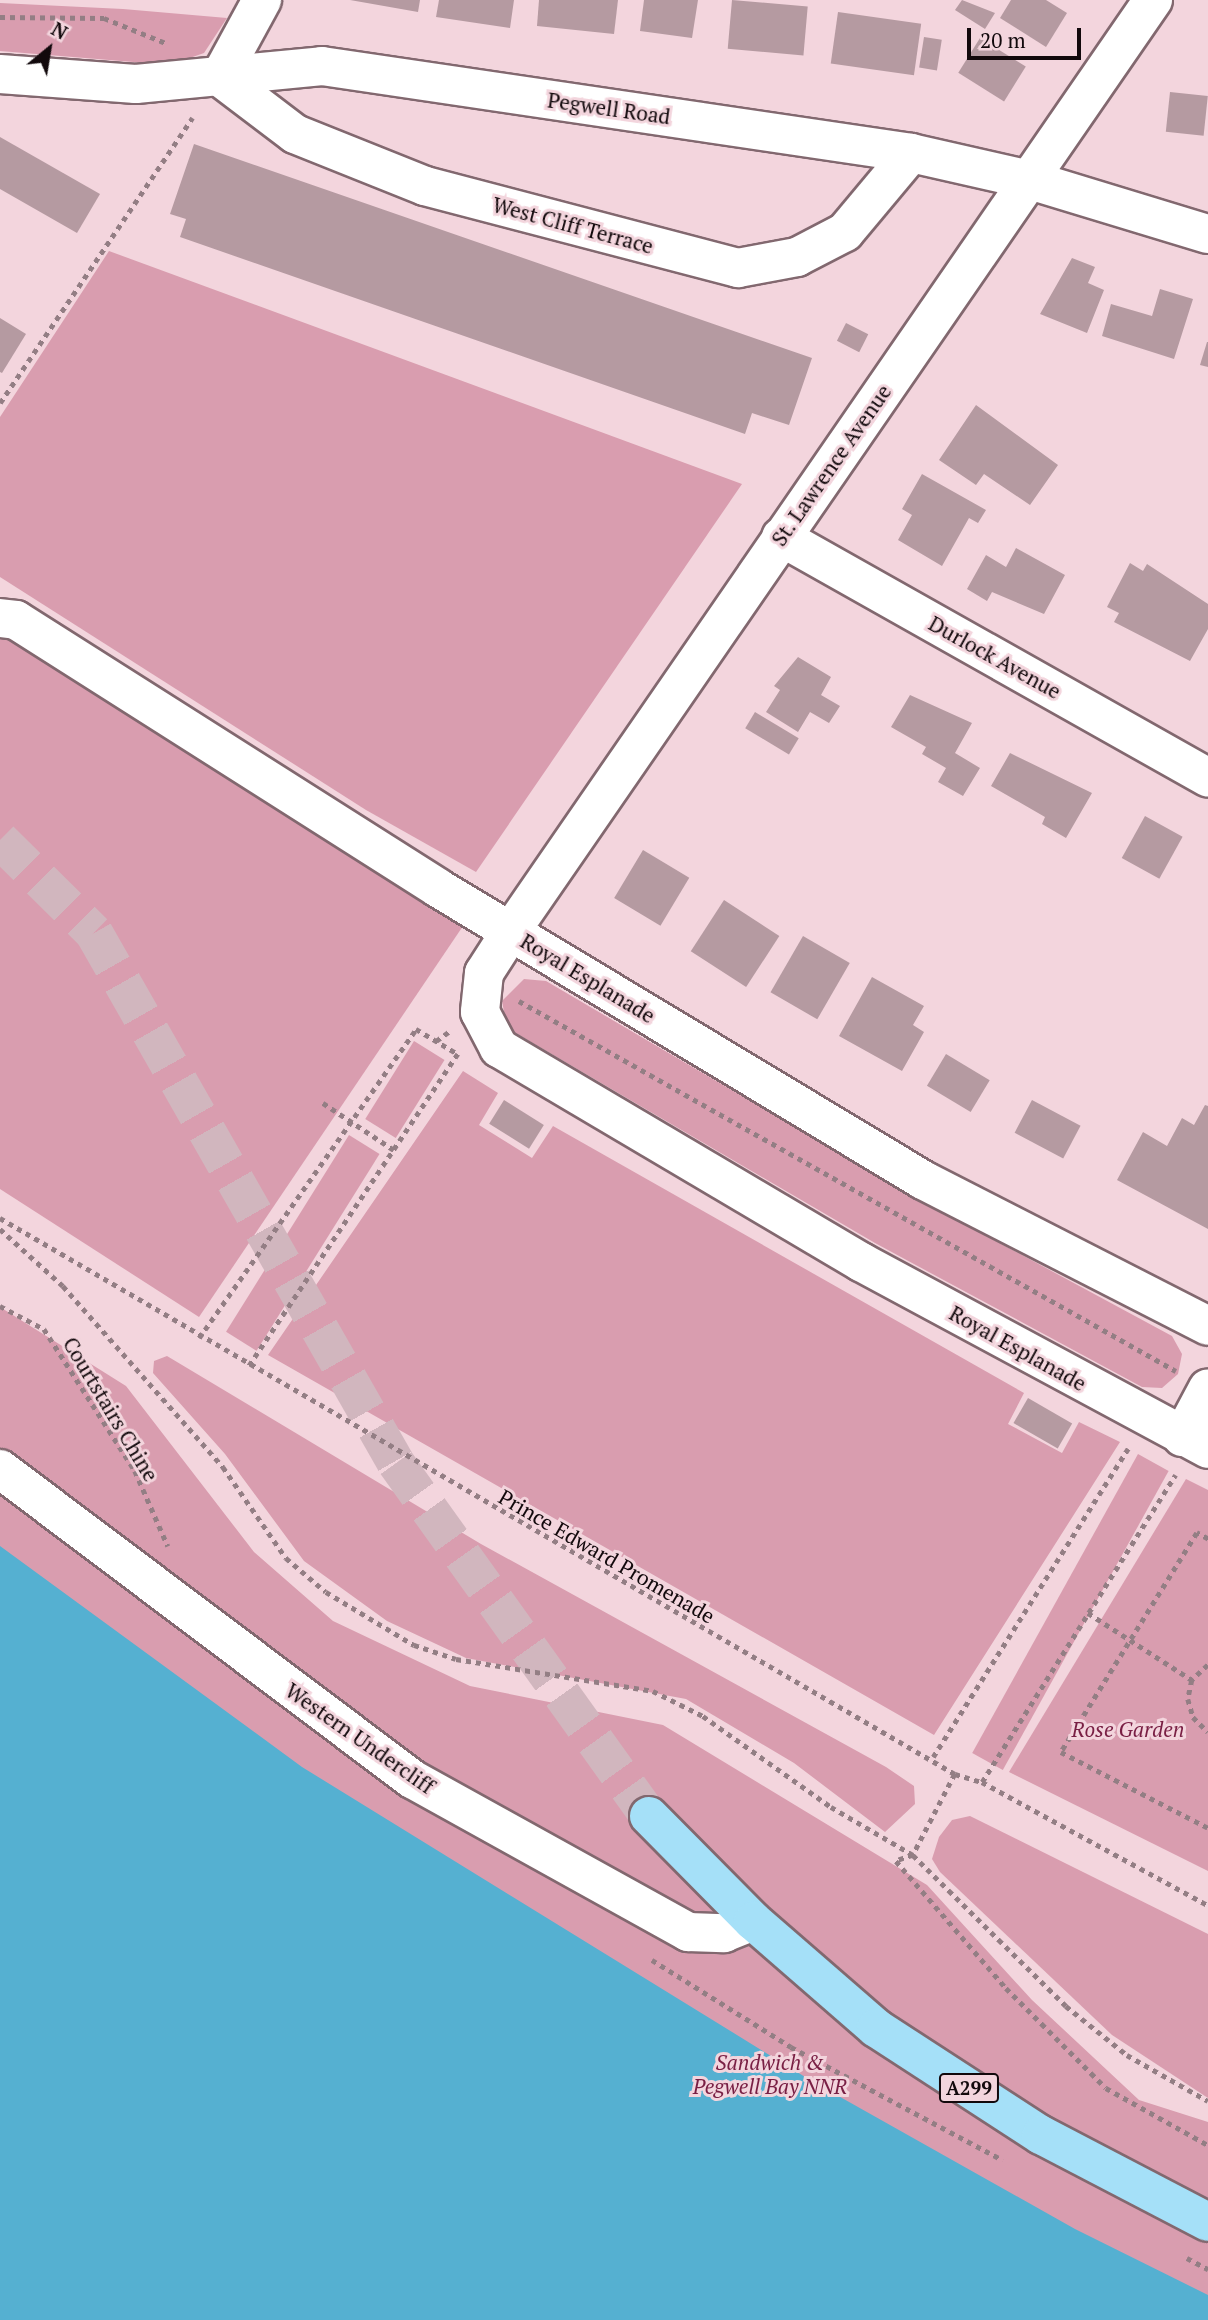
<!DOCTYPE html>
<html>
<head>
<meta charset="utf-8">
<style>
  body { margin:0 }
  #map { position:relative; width:1208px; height:2320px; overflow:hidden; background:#f3d5dd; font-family:"PT Serif",serif }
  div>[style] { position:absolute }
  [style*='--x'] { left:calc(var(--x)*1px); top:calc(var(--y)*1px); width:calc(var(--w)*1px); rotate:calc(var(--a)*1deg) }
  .green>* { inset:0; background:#d99daf; transform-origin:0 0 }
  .water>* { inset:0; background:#55b0d1 }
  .building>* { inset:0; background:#b59aa1; transform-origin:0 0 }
  .highway-tunnel>* { height:38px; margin-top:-19px; transform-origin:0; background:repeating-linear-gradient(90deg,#d1b6be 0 38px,transparent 0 57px) }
  .path>* { height:4.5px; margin-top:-2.25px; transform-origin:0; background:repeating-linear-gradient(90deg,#937e84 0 5px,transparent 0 10px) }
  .roads { filter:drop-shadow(2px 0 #82686f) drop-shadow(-2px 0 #82686f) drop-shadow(0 2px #82686f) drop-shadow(0 -2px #82686f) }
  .minor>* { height:38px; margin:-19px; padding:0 19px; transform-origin:19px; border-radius:19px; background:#fff }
  .highway>* { height:38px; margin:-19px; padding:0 19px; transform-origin:19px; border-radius:19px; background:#a5e0f8 }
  span { translate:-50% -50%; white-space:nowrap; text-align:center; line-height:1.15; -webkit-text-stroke:6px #f3d5dd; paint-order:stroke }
  .shield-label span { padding:2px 5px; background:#f3d5dd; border:2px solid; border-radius:5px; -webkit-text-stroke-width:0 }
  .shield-label { font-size:19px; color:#12090c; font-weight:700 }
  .street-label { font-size:21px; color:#12090c }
  .park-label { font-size:21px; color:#791f44; font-style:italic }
  .north { position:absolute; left:14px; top:14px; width:70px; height:70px; -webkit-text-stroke:5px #f3d5dd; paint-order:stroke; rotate:30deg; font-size:19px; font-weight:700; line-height:28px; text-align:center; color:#12090c }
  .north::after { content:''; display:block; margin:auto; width:24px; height:32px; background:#12090c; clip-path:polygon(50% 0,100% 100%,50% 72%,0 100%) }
  .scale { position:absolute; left:967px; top:28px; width:114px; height:32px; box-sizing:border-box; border:4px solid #12090c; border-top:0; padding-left:9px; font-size:21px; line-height:24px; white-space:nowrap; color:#12090c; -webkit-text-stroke:5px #f3d5dd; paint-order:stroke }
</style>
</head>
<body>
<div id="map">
  <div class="green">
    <div style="clip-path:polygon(0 3px,123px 9px,227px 18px,204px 53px,170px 65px,0 51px)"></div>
    <div style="clip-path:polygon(109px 251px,742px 484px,476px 872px,366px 810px,0 577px,0 417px)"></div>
    <div style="clip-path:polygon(0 631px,463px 926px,199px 1317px,0 1189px)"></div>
    <div style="clip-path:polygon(524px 979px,546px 981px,907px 1193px,1172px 1336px,1182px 1354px,1178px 1374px,1162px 1388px,1142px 1387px,875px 1243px,507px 1028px,502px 1001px)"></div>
    <div style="left:414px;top:1041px;width:36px;height:92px;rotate:32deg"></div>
    <div style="clip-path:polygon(463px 1071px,498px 1093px,479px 1125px,532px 1158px,553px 1126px,1024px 1393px,1008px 1424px,1062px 1453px,1079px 1422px,1120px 1442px,934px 1735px,268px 1355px)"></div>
    <div style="left:349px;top:1135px;width:36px;height:232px;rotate:32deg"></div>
    <div style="clip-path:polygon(0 1307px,126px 1386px,254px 1552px,333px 1621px,470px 1686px,663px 1725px,927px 1885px,1032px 2000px,1139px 2100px,1208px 2122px,1208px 2320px,0 1935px)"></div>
    <div style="clip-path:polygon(167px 1356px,481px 1544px,886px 1767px,914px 1786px,915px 1804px,885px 1832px,794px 1763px,686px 1699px,466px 1658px,387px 1621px,304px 1561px,225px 1454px,153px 1373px,154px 1361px)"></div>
    <div style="left:1138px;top:1454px;width:35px;height:342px;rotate:29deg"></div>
    <div style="clip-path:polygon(1186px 1479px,1208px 1490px,1208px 1871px,1009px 1772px)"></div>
    <div style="clip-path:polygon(970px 1816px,1208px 1934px,1208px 2098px,1112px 2035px,940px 1872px,932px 1859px,939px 1837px,952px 1820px)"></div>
  </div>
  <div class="water">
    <div style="clip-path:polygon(0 1546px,302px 1767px,810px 2080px,1075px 2229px,1208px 2295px,1208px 2320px,0 2320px)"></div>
  </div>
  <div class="building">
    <div style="clip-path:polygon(350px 0,420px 0,418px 12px)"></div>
    <div style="clip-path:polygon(439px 0,514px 0,510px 28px,436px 17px)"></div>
    <div style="clip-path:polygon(539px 0,618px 0,614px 34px,537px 26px)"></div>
    <div style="clip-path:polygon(644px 0,698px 0,692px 38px,640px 31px)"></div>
    <div style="left:732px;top:0;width:76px;height:49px;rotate:5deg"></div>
    <div style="clip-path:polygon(962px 0,995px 13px,985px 29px,955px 10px)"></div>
    <div style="clip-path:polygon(1011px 0,1046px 0,1067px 13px,1046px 47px,1000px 18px)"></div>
    <div style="left:838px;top:12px;width:84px;height:52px;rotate:8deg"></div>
    <div style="left:924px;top:37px;width:18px;height:31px;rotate:9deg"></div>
    <div style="left:980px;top:38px;width:54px;height:41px;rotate:32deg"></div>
    <div style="left:1170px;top:92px;width:38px;height:40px;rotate:6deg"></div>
    <div style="clip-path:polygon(0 137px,100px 194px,77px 233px,0 189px)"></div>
    <div style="clip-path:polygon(194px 144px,812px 358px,789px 425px,752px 413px,745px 434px,180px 237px,186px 219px,170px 214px)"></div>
    <div style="clip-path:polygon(1072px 258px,1095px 267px,1088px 283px,1104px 290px,1087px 333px,1040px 314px)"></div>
    <div style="clip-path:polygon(1160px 289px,1193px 299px,1174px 359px,1102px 336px,1111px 304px,1152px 316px)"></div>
    <div style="clip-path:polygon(0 318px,26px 334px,2px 373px,0 372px)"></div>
    <div style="left:846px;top:323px;width:25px;height:20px;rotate:27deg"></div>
    <div style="clip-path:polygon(1207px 342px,1208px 342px,1208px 367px,1200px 365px)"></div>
    <div style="clip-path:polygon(976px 405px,1058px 465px,1030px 505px,984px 474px,976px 485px,939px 460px)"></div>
    <div style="clip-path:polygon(922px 474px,986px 510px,978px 523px,969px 518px,942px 566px,898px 540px,912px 515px,902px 509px)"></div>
    <div style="clip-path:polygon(1016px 548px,1065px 575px,1044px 614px,992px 592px,987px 601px,967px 589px,986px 555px,1006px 567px)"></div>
    <div style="clip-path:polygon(1130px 563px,1143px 571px,1147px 564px,1208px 604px,1208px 629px,1190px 661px,1114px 622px,1119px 613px,1107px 607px)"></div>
    <div style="clip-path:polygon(798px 657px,831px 677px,821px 695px,840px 706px,829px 723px,810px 712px,798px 732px,766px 712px,780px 690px,774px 686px)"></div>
    <div style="clip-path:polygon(910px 695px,972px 723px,955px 753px,980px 768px,963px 796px,938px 782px,946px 768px,922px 754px,926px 747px,891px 727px)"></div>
    <div style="left:755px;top:712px;width:51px;height:19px;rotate:31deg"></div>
    <div style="clip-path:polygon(1010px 753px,1092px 793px,1066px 838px,1042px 824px,1045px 817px,991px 786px)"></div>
    <div style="left:1145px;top:816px;width:43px;height:48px;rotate:29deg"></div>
    <div style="left:643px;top:850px;width:54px;height:56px;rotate:31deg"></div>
    <div style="left:724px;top:900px;width:66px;height:61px;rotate:33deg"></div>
    <div style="left:803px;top:936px;width:54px;height:65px;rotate:30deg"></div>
    <div style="clip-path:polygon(872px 977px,924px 1006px,913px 1025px,924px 1032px,902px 1071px,839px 1036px)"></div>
    <div style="left:946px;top:1054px;width:51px;height:37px;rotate:31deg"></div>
    <div style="left:504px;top:1100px;width:47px;height:28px;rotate:32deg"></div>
    <div style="left:1032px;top:1100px;width:55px;height:37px;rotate:28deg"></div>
    <div style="clip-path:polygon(1205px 1105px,1208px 1106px,1208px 1229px,1117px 1180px,1143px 1132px,1167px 1146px,1182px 1118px,1194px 1125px)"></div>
    <div style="left:1028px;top:1398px;width:51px;height:29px;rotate:30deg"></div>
  </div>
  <div class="highway-tunnel">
    <div style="--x:0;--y:840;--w:132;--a:44.7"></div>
    <div style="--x:94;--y:933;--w:610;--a:60.33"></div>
    <div style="--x:396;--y:1463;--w:434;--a:54.4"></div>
  </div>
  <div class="path">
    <div style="--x:0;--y:17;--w:104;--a:0.6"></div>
    <div style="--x:104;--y:18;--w:69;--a:22.1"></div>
    <div style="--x:0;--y:403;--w:344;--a:-56"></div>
    <div style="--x:519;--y:1001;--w:754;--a:29.39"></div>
    <div style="--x:436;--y:1041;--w:17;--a:-36"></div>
    <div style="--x:323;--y:1103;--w:85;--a:33.5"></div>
    <div style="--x:0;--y:1218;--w:1105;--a:30.21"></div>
    <div style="--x:955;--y:1774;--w:28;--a:17"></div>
    <div style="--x:982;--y:1782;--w:257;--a:28.6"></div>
    <div style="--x:0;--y:1229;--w:85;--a:42.1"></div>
    <div style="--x:63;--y:1286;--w:242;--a:48.5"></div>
    <div style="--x:223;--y:1467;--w:111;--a:55.3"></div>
    <div style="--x:286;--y:1558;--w:52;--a:40.4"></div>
    <div style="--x:326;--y:1592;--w:103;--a:31.1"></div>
    <div style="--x:414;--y:1645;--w:44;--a:18.4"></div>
    <div style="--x:456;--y:1659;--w:200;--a:9.2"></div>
    <div style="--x:653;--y:1691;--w:56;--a:26.6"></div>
    <div style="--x:703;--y:1716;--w:157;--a:35.4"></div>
    <div style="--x:831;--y:1807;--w:95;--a:30.3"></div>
    <div style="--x:913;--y:1855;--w:215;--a:44.6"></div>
    <div style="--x:1066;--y:2006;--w:78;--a:38.8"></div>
    <div style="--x:1127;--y:2055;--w:93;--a:29.6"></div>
    <div style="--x:0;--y:1306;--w:50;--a:27.6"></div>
    <div style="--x:44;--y:1329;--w:169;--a:57.3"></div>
    <div style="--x:135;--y:1471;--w:82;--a:66.3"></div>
    <div style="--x:199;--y:1338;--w:378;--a:-54.9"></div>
    <div style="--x:416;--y:1029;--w:49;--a:30.8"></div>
    <div style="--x:458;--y:1054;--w:376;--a:123.8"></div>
    <div style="--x:1208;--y:1539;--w:13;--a:-151"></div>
    <div style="--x:1197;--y:1533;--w:258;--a:121.8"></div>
    <div style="--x:1061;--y:1752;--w:165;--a:27.3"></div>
    <div style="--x:1088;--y:1613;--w:124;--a:32.8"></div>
    <div style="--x:1208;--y:1665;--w:22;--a:137"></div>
    <div style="--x:1192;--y:1680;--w:19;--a:102"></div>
    <div style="--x:1188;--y:1699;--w:19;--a:74"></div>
    <div style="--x:1193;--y:1717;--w:21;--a:45"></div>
    <div style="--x:933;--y:1757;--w:365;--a:-57.7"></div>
    <div style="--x:955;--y:1774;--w:91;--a:117.4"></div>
    <div style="--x:913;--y:1855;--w:18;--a:161"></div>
    <div style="--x:896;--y:1861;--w:168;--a:49.1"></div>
    <div style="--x:1006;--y:1988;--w:141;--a:45"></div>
    <div style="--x:1106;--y:2088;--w:117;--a:29.2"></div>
    <div style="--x:982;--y:1782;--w:363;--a:-57.8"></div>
    <div style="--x:652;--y:1960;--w:164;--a:32"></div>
    <div style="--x:791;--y:2047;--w:240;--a:28.1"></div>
    <div style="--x:1187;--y:2258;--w:24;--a:28"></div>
  </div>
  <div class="roads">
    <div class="minor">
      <div style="--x:1153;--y:0;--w:1131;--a:124.59"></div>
      <div style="--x:511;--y:931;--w:50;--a:122.7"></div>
      <div style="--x:484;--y:973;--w:39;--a:96"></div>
      <div style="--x:480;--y:1012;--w:41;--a:62.2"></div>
      <div style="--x:499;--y:1048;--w:421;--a:30.6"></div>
      <div style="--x:861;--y:1262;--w:394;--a:28.3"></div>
      <div style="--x:0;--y:74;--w:136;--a:4.2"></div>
      <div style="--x:136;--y:84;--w:187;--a:-5.5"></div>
      <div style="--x:322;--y:66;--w:595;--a:8.4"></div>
      <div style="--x:911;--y:153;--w:122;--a:12.8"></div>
      <div style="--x:1030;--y:180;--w:186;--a:16.9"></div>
      <div style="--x:220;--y:77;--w:94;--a:37.2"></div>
      <div style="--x:295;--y:134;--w:140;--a:21.8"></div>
      <div style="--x:425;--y:186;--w:324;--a:14.7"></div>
      <div style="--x:738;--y:268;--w:60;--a:-10.6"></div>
      <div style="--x:797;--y:257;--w:54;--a:-27.5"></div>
      <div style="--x:845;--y:232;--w:103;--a:-50.1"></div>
      <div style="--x:220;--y:77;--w:88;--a:-61.4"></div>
      <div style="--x:781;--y:537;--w:490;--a:29.4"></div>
      <div style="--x:0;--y:618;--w:16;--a:7"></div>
      <div style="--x:16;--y:620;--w:500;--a:32.4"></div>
      <div style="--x:438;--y:888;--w:566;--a:31.05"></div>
      <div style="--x:923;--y:1180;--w:320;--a:27.1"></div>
      <div style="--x:1182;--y:1437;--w:55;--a:-62"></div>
      <div style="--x:0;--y:1469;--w:516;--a:36.96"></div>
      <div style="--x:412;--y:1779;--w:316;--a:29"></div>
      <div style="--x:688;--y:1932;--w:36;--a:2"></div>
      <div style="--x:724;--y:1933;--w:31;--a:-22"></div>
    </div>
    <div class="highway">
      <div style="--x:649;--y:1816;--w:148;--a:45.3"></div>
      <div style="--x:753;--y:1921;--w:163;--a:41"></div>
      <div style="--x:876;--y:2028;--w:197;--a:33"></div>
      <div style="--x:1041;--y:2135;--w:188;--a:27.5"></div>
    </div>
  </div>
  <div class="shield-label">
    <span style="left:969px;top:2088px">A299</span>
  </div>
  <div class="street-label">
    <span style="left:609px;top:108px;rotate:8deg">Pegwell Road</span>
    <span style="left:573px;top:225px;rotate:15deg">West Cliff Terrace</span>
    <span style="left:831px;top:465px;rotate:-55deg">St. Lawrence Avenue</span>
    <span style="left:995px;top:657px;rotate:29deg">Durlock Avenue</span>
    <span style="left:588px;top:978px;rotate:31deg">Royal Esplanade</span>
    <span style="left:1018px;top:1348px;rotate:29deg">Royal Esplanade</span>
    <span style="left:111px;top:1409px;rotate:59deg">Courtstairs Chine</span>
    <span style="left:607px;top:1556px;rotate:30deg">Prince Edward Promenade</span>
    <span style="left:360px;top:1738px;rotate:35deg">Western Undercliff</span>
  </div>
  <div class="park-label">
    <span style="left:1128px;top:1729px">Rose Garden</span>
    <span style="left:770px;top:2074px">Sandwich &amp;<br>Pegwell Bay NNR</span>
  </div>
  <div class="north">N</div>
  <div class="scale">20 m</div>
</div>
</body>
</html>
